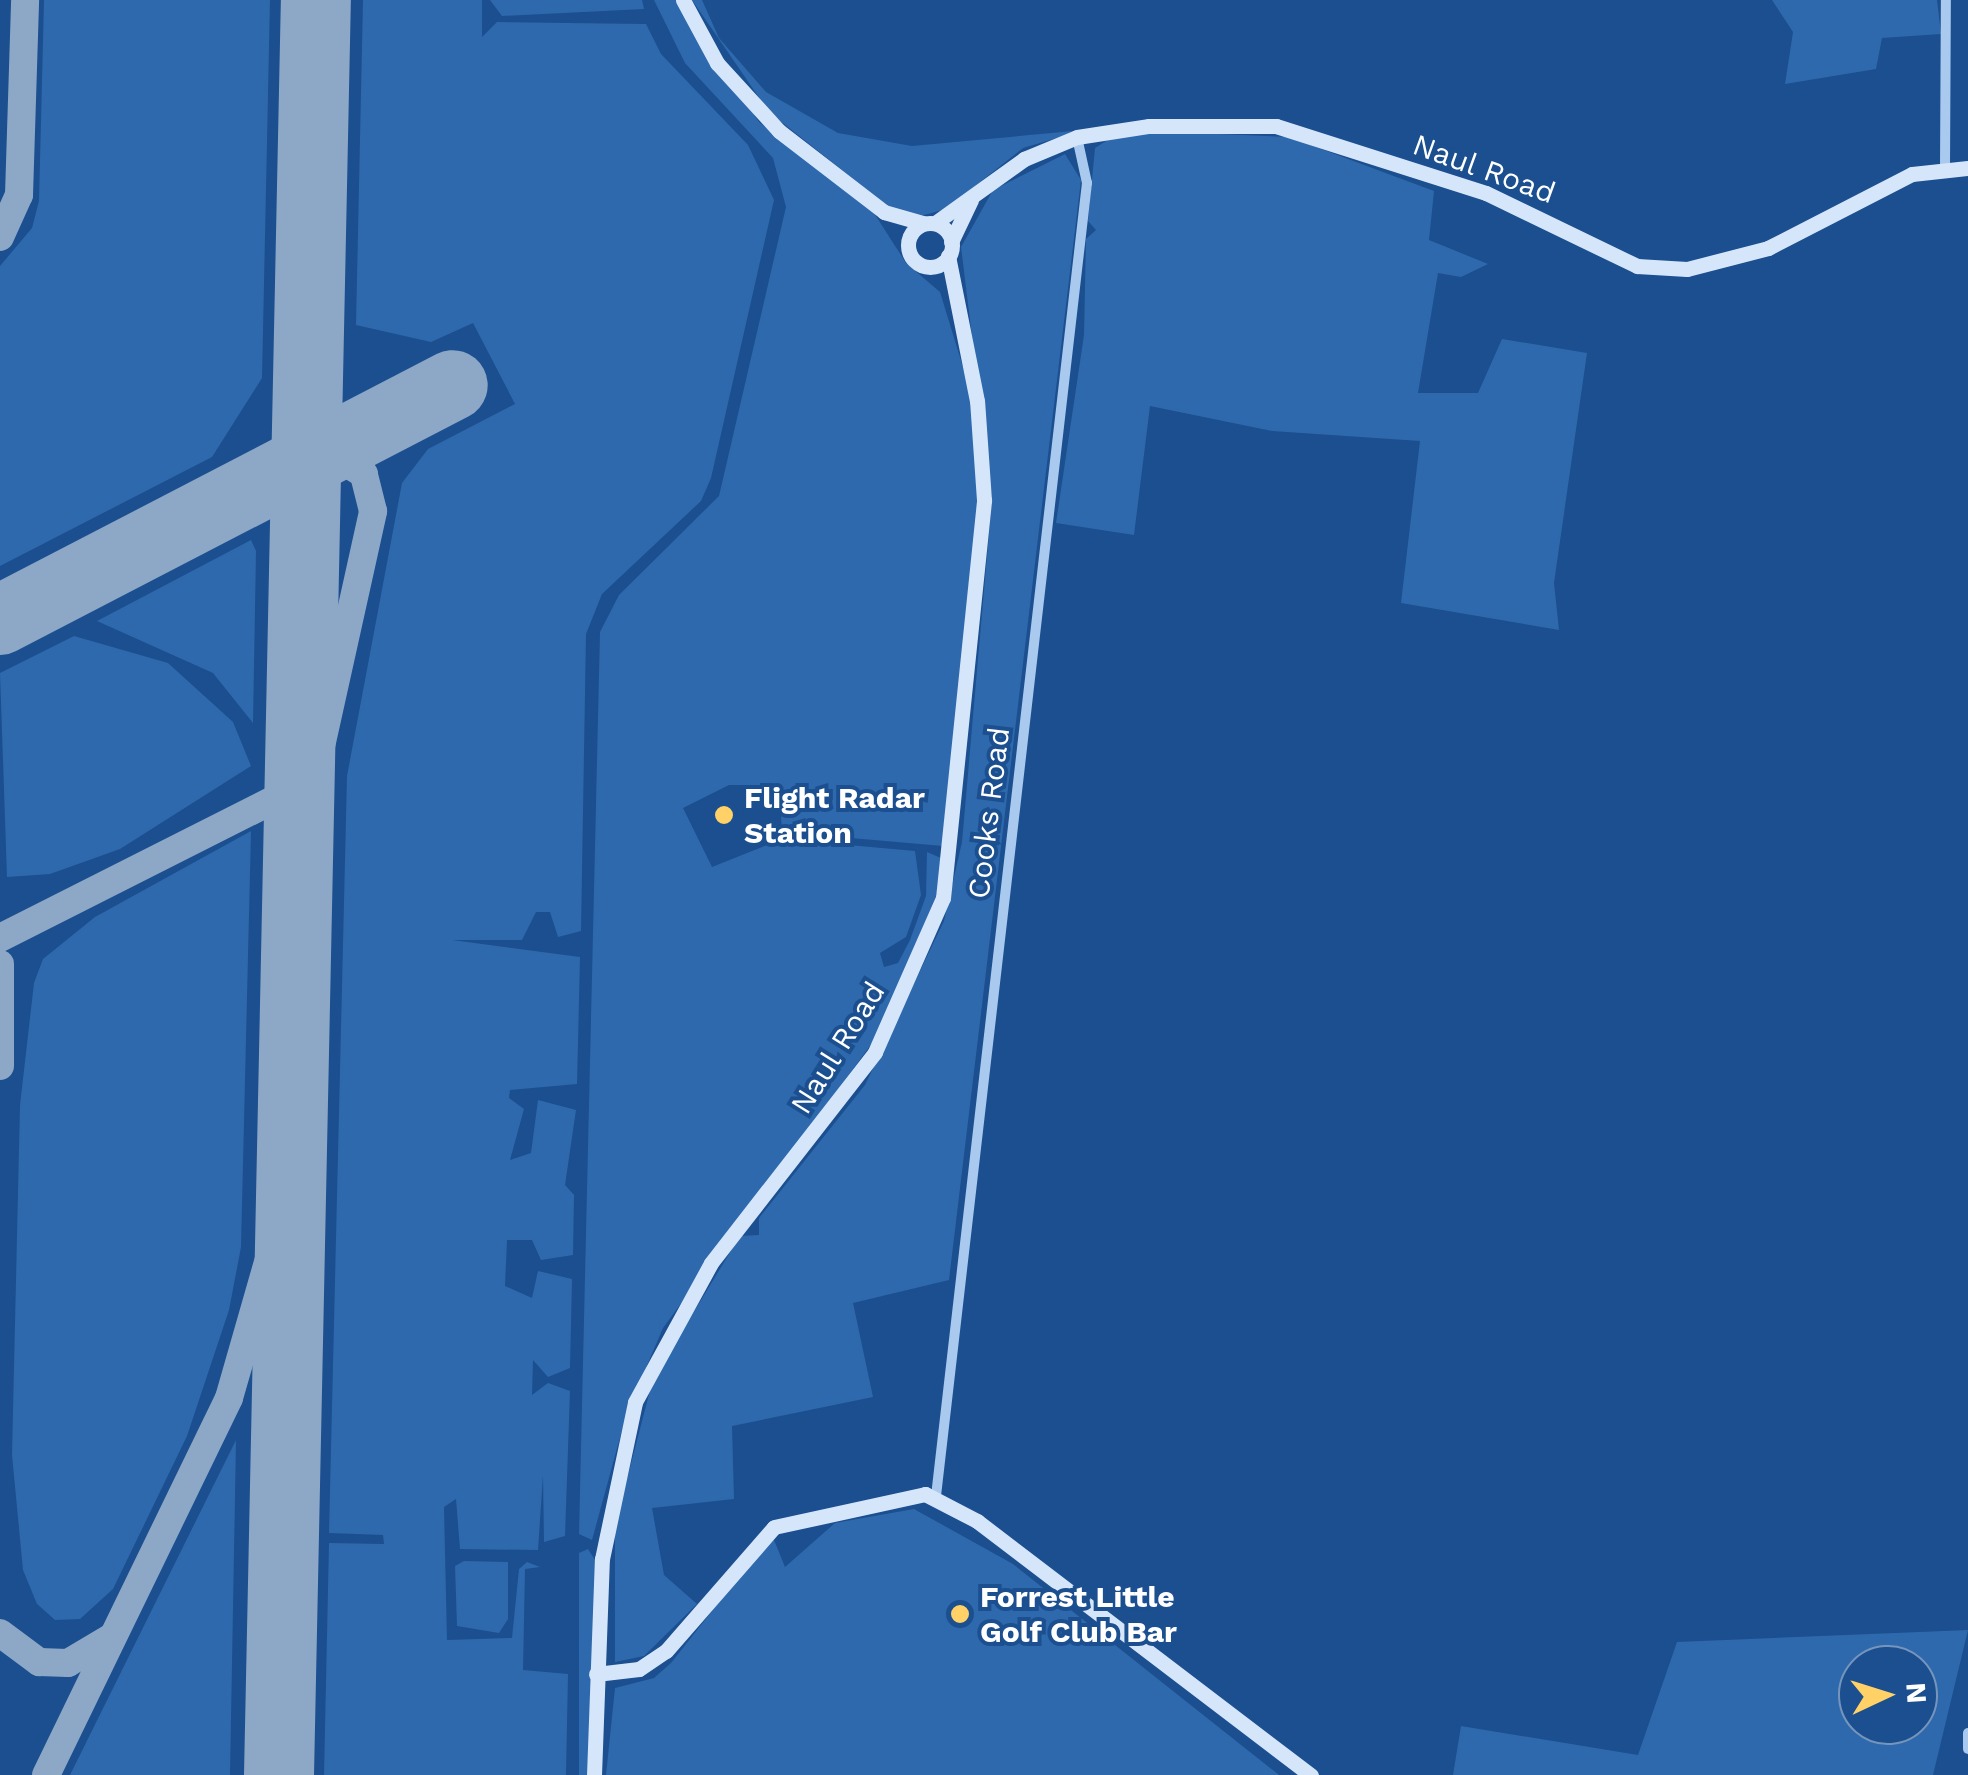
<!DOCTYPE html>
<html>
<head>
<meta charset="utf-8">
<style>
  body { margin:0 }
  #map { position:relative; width:1968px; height:1775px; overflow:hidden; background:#1b4f8f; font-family:"Work Sans",sans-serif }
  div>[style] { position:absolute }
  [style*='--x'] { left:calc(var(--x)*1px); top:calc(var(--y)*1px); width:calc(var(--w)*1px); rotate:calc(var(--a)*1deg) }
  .green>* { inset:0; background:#2e69ad }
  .taxiway>* { height:28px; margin:-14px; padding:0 14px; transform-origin:14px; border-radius:14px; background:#8da7c7 }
  .runway>* { height:70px; margin:-35px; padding:0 35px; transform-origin:35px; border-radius:35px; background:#8da7c7 }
  .street>* { height:10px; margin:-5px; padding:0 5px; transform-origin:5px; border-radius:5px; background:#a9c9ee }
  .secondary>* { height:15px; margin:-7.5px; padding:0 7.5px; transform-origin:7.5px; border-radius:7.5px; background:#d6e6fa }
  .secondary>.ring { margin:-7.5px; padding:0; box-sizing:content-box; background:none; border:15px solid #d6e6fa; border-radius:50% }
  .dots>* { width:28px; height:28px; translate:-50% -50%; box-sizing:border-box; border:5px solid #1b4f8f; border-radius:50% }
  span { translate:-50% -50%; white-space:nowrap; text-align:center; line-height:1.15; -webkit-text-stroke:8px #1b4f8f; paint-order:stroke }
  .street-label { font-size:30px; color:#fff }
  .poi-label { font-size:30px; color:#fff; font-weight:700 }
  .left { translate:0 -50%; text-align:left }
  .north { position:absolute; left:1838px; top:1645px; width:100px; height:100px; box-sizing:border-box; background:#1b4f8f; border:2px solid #7695bc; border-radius:50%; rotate:86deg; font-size:28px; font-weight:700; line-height:40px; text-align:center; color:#fff }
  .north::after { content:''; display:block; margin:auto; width:35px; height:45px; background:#ffd166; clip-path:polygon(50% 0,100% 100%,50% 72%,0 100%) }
</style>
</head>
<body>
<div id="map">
  <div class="green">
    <div style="clip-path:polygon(44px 0,270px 0,262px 378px,212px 457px,0 566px,0 266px,32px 228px,39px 201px)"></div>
    <div style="clip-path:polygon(363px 0,482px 0,482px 37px,497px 22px,646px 24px,661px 54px,748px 145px,774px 200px,711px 478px,701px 501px,602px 594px,586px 634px,581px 931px,558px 937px,550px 912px,536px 912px,522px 940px,452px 940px,580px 957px,577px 1084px,510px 1090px,509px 1098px,524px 1109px,510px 1160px,531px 1153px,538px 1100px,576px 1110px,565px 1185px,574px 1195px,573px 1255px,541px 1260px,532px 1240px,507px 1240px,505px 1286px,532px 1298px,538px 1271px,572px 1279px,570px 1368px,548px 1377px,533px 1360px,532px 1395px,548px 1383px,570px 1391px,565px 1536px,544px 1542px,543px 1475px,538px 1550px,460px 1549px,456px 1499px,444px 1507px,447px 1640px,512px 1638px,519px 1569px,527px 1562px,540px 1567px,525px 1569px,523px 1670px,568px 1674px,566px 1775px,324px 1775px,329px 1543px,384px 1544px,383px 1535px,329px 1533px,347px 776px,402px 483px,428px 449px,515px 404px,473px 323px,431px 342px,356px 325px)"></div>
    <div style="clip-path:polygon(490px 0,642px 0,644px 9px,502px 16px)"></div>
    <div style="clip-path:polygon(654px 0,676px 0,759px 122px,874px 213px,906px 263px,940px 292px,970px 390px,980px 494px,943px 846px,782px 832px,779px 785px,729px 785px,683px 808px,712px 867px,782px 839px,915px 851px,921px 895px,906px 937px,880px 953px,884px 967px,898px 963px,910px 940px,926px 896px,927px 852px,941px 858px,938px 891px,878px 1035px,663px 1328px,627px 1412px,592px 1540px,579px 1534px,600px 632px,619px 595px,719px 496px,786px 207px,773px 158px,685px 63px)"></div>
    <div style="clip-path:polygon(692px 0,702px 0,719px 38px,766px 92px,838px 133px,912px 146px,1084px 130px,1023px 148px,946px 209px,917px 217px,886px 205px,769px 112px)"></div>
    <div style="clip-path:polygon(1772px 0,1937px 0,1941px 34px,1882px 38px,1876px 69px,1785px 84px,1793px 32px)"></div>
    <div style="clip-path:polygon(1173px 132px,1289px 137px,1434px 191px,1429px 240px,1488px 264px,1461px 277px,1438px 273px,1418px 393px,1478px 393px,1502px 339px,1587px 353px,1554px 583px,1559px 630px,1401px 603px,1420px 441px,1272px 431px,1150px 406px,1134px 535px,1056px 523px,1084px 335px,1086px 239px,1096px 230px,1088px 221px,1095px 148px,1114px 136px)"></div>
    <div style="clip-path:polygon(1065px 154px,1081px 180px,949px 1280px,853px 1303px,873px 1397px,732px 1426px,734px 1499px,652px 1508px,664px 1575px,697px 1604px,644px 1656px,615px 1662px,615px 1525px,653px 1379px,740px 1236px,759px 1235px,759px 1218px,865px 1085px,944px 921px,962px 842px,992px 499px,961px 247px,993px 190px)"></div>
    <div style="clip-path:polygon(251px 540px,256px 551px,253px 723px,213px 673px,97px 621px)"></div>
    <div style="clip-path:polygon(74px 636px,168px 663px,233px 722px,251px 766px,120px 849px,50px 874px,7px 877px,0 673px)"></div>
    <div style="clip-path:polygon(251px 831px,241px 1247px,229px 1310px,187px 1436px,113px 1589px,80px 1619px,55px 1620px,37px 1604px,23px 1570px,12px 1455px,20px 1105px,34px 983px,43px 959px,95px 917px)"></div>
    <div style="clip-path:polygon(236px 1440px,230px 1775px,70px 1775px)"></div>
    <div style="clip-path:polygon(914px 1509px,1013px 1564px,1279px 1775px,606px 1775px,615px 1688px,654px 1678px,671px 1663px,772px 1535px,785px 1567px,835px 1523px)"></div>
    <div style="clip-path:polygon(588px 1549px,597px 1563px,589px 1775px,579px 1775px,579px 1553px)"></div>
    <div style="clip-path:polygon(464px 1561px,508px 1562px,508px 1619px,499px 1633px,457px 1626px,455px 1566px)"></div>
    <div style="clip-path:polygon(evenodd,1968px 1630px,1933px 1775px,1453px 1775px,1461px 1726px,1638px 1755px,1677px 1642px,1968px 1630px,1858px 1665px,1918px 1665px,1918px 1725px,1858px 1725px,1858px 1665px)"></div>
  </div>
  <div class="taxiway">
    <div style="--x:0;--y:237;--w:46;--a:-65.7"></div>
    <div style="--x:19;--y:195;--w:195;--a:-88.2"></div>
    <div style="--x:0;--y:938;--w:317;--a:-26.8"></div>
    <div style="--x:283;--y:795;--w:42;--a:-38.2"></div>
    <div style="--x:316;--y:769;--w:264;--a:-77.5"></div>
    <div style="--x:373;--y:511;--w:38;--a:-104"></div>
    <div style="--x:364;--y:474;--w:29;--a:-149"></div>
    <div style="--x:339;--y:459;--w:26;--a:-178"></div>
    <div style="--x:0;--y:964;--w:102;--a:90"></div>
    <div style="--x:0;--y:1633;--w:49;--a:36.6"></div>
    <div style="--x:39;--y:1662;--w:29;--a:2"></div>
    <div style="--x:68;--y:1663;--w:49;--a:-30.8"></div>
    <div style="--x:46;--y:1775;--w:419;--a:-64.1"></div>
    <div style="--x:229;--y:1398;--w:181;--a:-74"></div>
    <div style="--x:279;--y:1224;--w:109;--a:-83.7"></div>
  </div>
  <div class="runway">
    <div style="--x:0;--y:620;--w:510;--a:-27.42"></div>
    <div style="--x:279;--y:1775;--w:1775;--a:-88.81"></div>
  </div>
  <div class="street">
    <div style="--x:1945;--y:167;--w:167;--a:-89.7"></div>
    <div style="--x:936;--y:1496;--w:1322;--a:-83.44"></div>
    <div style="--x:1087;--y:183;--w:47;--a:-102.3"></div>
    <div style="--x:1968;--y:1733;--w:16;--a:90"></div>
  </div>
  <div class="secondary">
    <div style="--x:683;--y:0;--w:72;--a:61.6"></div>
    <div style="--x:717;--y:63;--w:92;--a:47.6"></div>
    <div style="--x:779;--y:131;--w:133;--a:37.6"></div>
    <div style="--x:884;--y:212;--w:41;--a:15.8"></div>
    <div style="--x:935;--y:223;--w:110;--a:-35.7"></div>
    <div style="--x:1024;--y:159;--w:57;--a:-22.5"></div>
    <div style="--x:1077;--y:137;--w:73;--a:-8.7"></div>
    <div style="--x:1149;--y:126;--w:127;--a:0"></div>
    <div style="--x:1276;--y:126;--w:220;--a:17.7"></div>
    <div style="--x:1486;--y:193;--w:168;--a:25.8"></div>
    <div style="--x:1637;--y:266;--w:50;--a:3.4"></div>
    <div style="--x:1687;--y:269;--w:84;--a:-14.5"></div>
    <div style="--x:1768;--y:248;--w:162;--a:-27.2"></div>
    <div style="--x:1912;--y:174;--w:56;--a:-6.1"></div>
    <div class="ring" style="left:908px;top:223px;width:29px;height:29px"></div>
    <div style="--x:951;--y:242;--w:47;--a:-64.5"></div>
    <div style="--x:596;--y:1674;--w:43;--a:-6.6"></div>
    <div style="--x:639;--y:1669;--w:32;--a:-34"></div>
    <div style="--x:666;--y:1651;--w:164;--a:-48.9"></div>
    <div style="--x:774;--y:1527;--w:155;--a:-12.3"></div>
    <div style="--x:925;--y:1494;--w:59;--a:27.4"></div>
    <div style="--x:977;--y:1521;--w:420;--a:37.3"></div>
    <div style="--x:594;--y:1775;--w:216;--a:-87.9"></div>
    <div style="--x:602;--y:1559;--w:160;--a:-78.1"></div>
    <div style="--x:635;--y:1402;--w:158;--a:-61.3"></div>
    <div style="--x:711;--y:1263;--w:267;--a:-52.1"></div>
    <div style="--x:875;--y:1052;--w:168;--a:-66.2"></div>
    <div style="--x:943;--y:898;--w:400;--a:-84.1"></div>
    <div style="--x:984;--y:500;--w:99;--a:-94"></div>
    <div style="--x:977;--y:401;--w:148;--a:-101.3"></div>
  </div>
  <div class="dots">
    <div style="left:724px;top:815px;background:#ffd166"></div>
    <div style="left:960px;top:1614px;background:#ffd166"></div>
  </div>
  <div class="street-label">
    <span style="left:1484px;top:169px;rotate:20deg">Naul Road</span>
    <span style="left:989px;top:813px;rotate:-83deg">Cooks Road</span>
    <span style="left:838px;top:1048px;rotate:-58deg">Naul Road</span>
  </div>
  <div class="poi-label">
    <span class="left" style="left:744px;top:815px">Flight Radar<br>Station</span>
    <span class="left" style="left:980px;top:1614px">Forrest Little<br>Golf Club Bar</span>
  </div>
  <div class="north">N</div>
</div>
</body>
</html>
